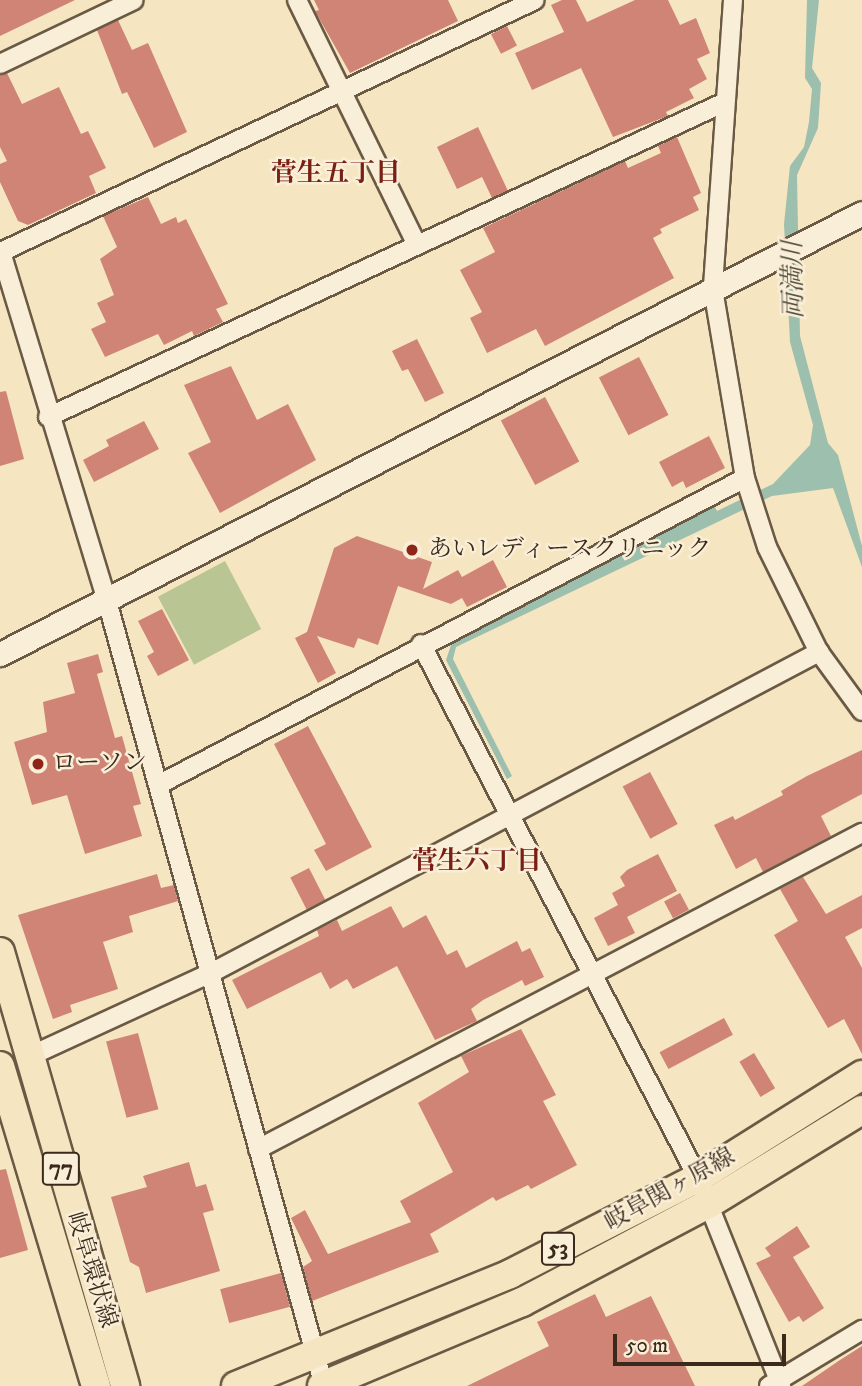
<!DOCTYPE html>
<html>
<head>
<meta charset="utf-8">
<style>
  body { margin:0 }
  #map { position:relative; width:862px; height:1386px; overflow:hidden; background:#f6e5c1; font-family:"IM FELL DW Pica","Noto Serif JP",serif }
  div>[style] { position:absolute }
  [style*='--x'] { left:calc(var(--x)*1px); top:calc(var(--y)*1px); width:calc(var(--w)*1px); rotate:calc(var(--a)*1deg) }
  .green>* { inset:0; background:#bac594; transform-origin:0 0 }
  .water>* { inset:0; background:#9dbfae }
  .building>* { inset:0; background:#cf8475; transform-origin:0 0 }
  .roads { filter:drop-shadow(2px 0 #6a5944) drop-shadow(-2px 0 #6a5944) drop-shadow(0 2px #6a5944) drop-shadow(0 -2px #6a5944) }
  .minor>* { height:18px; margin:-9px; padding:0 9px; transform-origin:9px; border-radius:9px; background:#f9eed7 }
  .tertiary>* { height:23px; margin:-11.5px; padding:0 11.5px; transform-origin:11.5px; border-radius:11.5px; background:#f9eed7 }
  .primary>* { height:28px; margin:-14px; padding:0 14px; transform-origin:14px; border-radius:14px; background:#f6e5c1 }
  .dots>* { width:19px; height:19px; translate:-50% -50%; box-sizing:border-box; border:4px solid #f9eed7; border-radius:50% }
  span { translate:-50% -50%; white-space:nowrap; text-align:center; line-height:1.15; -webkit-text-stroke:5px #f9eed7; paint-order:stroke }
  .shield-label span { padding:2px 5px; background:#f9eed7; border:2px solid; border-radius:5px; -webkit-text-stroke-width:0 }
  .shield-label { font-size:23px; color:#3b2a1b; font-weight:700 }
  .poi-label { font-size:24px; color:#3b2a1b }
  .left { translate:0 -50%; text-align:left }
  .street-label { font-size:24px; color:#3b2a1b }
  .neighbourhood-label { font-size:26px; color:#7a1f14; font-weight:700 }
  .water-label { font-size:26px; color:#544f40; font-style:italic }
  .scale { position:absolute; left:613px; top:1334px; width:173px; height:32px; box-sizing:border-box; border:4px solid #3b2a1b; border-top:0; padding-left:9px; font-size:21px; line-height:24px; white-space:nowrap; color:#3b2a1b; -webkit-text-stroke:5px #f9eed7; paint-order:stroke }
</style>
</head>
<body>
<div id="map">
  <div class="green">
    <div style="left:225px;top:561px;width:77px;height:76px;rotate:62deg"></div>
  </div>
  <div class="water">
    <div style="clip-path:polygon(807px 0,819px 0,812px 68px,821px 83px,818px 128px,797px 175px,800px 336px,828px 443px,838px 455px,862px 546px,862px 567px,833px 488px,772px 496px,456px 647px,453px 659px,512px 776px,507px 779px,446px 660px,453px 639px,714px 505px,717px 511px,773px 484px,810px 445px,813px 425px,790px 342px,784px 224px,790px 166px,804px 147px,809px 122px,812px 89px,805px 78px)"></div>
  </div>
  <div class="building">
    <div style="clip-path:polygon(0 0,75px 0,0 36px)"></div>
    <div style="clip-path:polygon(314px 0,448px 0,458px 21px,350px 73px,315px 11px,319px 10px)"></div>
    <div style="clip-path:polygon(562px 0,576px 0,587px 22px,635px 0,668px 0,680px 25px,696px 18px,710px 53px,697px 59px,707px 79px,689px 89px,694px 98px,666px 112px,668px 116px,613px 137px,581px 68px,532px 90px,515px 53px,564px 32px,551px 5px)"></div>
    <div style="clip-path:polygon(118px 20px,132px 50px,148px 43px,187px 132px,154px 148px,127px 92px,122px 94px,97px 30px)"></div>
    <div style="left:507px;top:26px;width:22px;height:18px;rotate:63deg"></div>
    <div style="clip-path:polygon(7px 73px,22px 104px,59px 87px,81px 134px,88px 131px,106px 168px,89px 176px,96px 193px,28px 225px,18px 221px,0 182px,0 164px,7px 161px,0 147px,0 75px)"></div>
    <div style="clip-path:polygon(478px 127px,508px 191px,492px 198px,482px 177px,457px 189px,437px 147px)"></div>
    <div style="clip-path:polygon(677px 137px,701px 193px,693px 197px,699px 210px,660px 229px,662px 233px,653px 238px,674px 278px,545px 346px,536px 329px,487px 353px,470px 318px,482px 312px,460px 270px,495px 252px,483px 228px,625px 161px,628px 168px,661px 153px,658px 146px)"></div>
    <div style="clip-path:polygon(148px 197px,161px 224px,176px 217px,178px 223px,186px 219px,228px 304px,216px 309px,223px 322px,194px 336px,192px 331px,164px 345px,158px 334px,105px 357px,91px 329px,106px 322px,97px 303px,114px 295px,100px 259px,117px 247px,103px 216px)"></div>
    <div style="clip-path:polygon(417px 339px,444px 393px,425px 402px,408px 369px,402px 371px,392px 351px)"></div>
    <div style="left:639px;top:357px;width:65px;height:45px;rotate:63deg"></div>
    <div style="clip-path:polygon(231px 366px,257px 420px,288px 404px,316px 460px,220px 513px,188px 453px,211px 442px,184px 385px)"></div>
    <div style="clip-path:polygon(6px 391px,24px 459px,0 466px,0 392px)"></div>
    <div style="left:545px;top:397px;width:73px;height:50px;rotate:62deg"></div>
    <div style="clip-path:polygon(144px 421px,159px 449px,94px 482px,83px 460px,109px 446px,106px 440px)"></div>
    <div style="clip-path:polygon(709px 436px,725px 468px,686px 488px,683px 481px,672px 487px,659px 462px)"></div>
    <div style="clip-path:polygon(357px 536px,432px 562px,423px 589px,458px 570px,462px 577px,493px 560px,507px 587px,467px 607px,462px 598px,451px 604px,398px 586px,378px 645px,358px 638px,354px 648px,317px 636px,336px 673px,318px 683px,295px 638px,307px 632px,334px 548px)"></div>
    <div style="clip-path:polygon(162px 609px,189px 660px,158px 676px,147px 656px,154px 652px,138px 621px)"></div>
    <div style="clip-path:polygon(98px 654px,103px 672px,97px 674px,115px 738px,122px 736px,141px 804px,133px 806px,142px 836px,85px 854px,67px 795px,32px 805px,14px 742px,47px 732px,43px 702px,75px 693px,67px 663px)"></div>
    <div style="clip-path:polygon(308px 726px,372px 847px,326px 871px,314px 850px,326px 844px,274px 744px)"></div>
    <div style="clip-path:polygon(862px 750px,862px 794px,821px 816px,831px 836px,763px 872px,756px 858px,736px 869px,714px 825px,733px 816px,735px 820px,783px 795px,781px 791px,807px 776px)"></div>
    <div style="left:650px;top:772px;width:59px;height:31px;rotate:62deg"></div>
    <div style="clip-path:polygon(658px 854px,677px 891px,627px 917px,635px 933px,608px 946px,594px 918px,618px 905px,612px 893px,625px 886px,620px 877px,627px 870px)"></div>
    <div style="left:309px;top:868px;width:36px;height:21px;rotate:63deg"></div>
    <div style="clip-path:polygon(157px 874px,161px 888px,174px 885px,178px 901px,129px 916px,133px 932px,103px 942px,118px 989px,70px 1005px,72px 1012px,53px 1019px,18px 915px)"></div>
    <div style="clip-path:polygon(803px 877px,826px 914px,862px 895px,862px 928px,845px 937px,862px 968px,862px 1054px,844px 1019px,828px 1028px,774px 935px,798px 921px,780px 889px)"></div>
    <div style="left:680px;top:893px;width:19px;height:18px;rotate:62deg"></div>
    <div style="clip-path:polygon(391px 906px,403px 928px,426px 915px,447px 955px,457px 950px,466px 968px,517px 941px,522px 952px,530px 948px,544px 977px,525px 986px,522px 980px,483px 1000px,471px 1009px,477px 1021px,435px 1040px,397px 966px,353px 989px,347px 979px,330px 989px,321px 972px,247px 1009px,232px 980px,319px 936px,317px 930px,337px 920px,342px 931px)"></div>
    <div style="left:724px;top:1018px;width:19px;height:73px;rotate:62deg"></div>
    <div style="clip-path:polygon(521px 1029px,556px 1095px,543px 1101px,577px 1165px,531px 1189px,528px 1185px,496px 1201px,493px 1197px,430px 1234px,439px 1252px,312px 1301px,303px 1267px,312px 1261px,291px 1218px,305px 1210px,328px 1254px,411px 1222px,400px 1201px,453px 1172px,418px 1103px,469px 1072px,461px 1056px)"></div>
    <div style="left:138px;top:1033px;width:79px;height:33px;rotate:75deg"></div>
    <div style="left:754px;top:1053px;width:41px;height:17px;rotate:59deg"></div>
    <div style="clip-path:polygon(189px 1162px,196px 1187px,206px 1184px,214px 1210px,203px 1213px,220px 1271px,146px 1293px,139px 1267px,130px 1262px,111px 1197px,147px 1187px,143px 1176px)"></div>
    <div style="clip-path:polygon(6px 1169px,28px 1250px,0 1258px,0 1170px)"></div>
    <div style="clip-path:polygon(797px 1226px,810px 1247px,793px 1257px,824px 1308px,803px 1322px,799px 1316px,789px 1322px,756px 1263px,771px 1256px,765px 1248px)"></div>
    <div style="left:281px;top:1273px;width:35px;height:63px;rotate:75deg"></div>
    <div style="clip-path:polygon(595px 1294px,606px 1317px,651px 1296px,695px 1386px,467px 1386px,549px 1346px,537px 1322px)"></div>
    <div style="clip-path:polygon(862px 1346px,862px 1386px,802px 1386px,840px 1360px)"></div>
  </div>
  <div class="roads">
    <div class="minor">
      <div style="--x:297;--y:0;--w:271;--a:63.9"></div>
      <div style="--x:733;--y:0;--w:290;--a:94"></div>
      <div style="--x:713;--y:289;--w:192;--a:80.4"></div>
      <div style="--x:745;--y:478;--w:72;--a:72.3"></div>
      <div style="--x:767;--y:547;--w:117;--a:63.7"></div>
      <div style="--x:819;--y:652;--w:73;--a:53.9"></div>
      <div style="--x:0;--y:64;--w:148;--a:-25.5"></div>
      <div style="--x:48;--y:417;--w:744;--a:-24.95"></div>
      <div style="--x:421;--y:644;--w:602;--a:62.58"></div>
      <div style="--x:698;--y:1178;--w:224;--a:68.2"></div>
      <div style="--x:158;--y:785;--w:662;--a:-27.61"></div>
      <div style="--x:28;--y:1057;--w:201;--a:-24.7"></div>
      <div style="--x:211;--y:973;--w:688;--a:-27.83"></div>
      <div style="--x:258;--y:1149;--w:682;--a:-27.62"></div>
      <div style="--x:324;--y:1386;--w:814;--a:-105.45"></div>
      <div style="--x:107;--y:601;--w:365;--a:-106.9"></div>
      <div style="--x:1;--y:252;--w:590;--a:-25.26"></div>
      <div style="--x:769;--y:1386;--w:109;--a:-31.1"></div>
    </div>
    <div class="tertiary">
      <div style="--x:0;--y:654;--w:968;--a:-27.09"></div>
    </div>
    <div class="primary">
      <div style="--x:0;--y:952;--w:452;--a:73.9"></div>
      <div style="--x:0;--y:1066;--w:334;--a:73.3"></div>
      <div style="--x:236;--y:1386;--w:296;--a:-22.2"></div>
      <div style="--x:510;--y:1274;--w:211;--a:-27.1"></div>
      <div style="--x:698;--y:1178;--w:194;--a:-32.1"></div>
      <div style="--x:322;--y:1386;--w:217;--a:-22.8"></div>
      <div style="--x:522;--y:1302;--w:212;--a:-27.8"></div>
      <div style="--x:710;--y:1203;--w:178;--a:-31.5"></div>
    </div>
  </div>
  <div class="dots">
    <div style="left:412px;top:550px;background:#8f2418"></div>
    <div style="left:38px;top:764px;background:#8f2418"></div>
  </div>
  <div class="shield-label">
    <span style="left:61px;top:1169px">77</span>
    <span style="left:558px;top:1249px">53</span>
  </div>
  <div class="poi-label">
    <span class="left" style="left:428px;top:550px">あいレディースクリニック</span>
    <span class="left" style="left:52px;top:764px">ローソン</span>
  </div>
  <div class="street-label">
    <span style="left:670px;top:1190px;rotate:-29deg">岐阜関ヶ原線</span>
    <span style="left:91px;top:1270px;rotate:73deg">岐阜環状線</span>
  </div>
  <div class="neighbourhood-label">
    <span style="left:336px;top:174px">菅生五丁目</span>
    <span style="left:477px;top:862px">菅生六丁目</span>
  </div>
  <div class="water-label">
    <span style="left:794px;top:280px;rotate:-91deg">両満川</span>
  </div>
  <div class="scale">50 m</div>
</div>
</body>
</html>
